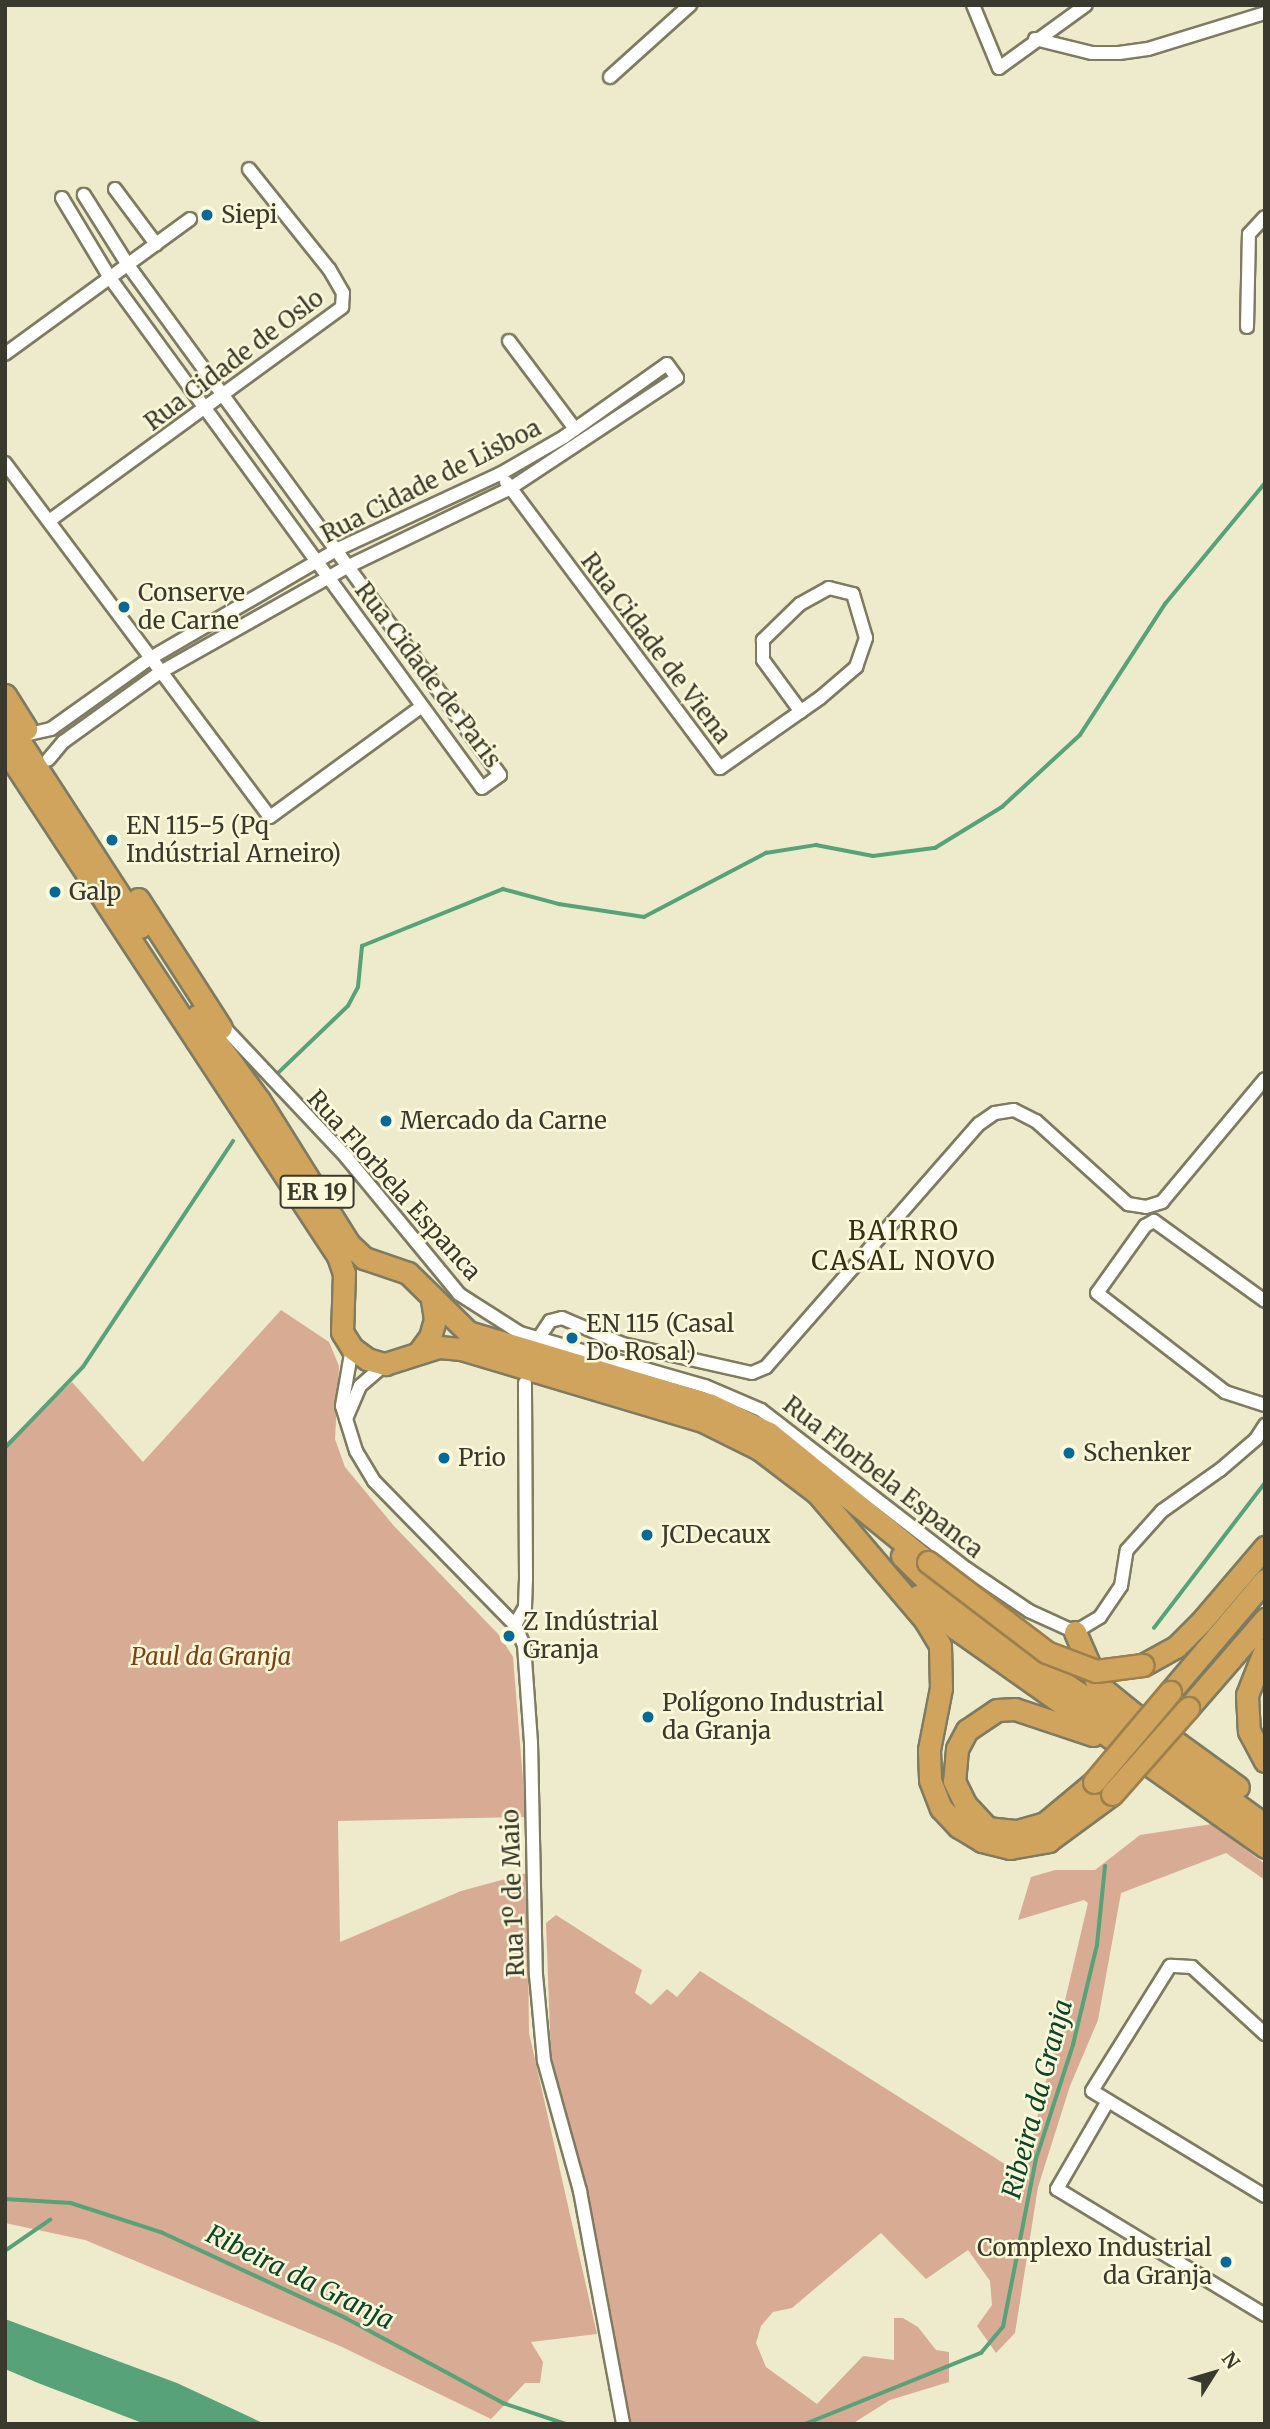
<!DOCTYPE html>
<html>
<head>
<meta charset="utf-8">
<style>
  body { margin:0 }
  #map { position:relative; width:1270px; height:2429px; overflow:hidden; background:#eeebcd; font-family:Merriweather,serif }
  div>[style] { position:absolute }
  [style*='--x'] { left:calc(var(--x)*1px); top:calc(var(--y)*1px); width:calc(var(--w)*1px); rotate:calc(var(--a)*1deg) }
  .green>* { inset:0; background:#d8ab94 }
  .water>* { inset:0; background:#57a278 }
  .stream>* { height:3.5px; margin:-1.75px; padding:0 1.75px; transform-origin:1.75px; border-radius:1.75px; background:#57a278 }
  .roads { filter:drop-shadow(2px 0 #7e7b60) drop-shadow(-2px 0 #7e7b60) drop-shadow(0 2px #7e7b60) drop-shadow(0 -2px #7e7b60) }
  .street>* { height:12px; margin:-6px; padding:0 6px; transform-origin:6px; border-radius:6px; background:#fff }
  .highway>* { height:21px; margin:-10.5px; padding:0 10.5px; transform-origin:10.5px; border-radius:10.5px; background:#d1a45e }
  .bridges { filter:drop-shadow(2px 0 #9c7f4d) drop-shadow(-2px 0 #9c7f4d) drop-shadow(0 2px #9c7f4d) drop-shadow(0 -2px #9c7f4d) }
  .highway-bridge>* { height:21px; margin:-10.5px; padding:0 10.5px; transform-origin:10.5px; border-radius:10.5px; background:#d1a45e }
  .dots>* { width:19px; height:19px; translate:-50% -50%; box-sizing:border-box; border:4px solid #fbf9da; border-radius:50% }
  span { translate:-50% -50%; white-space:nowrap; text-align:center; line-height:1.15; -webkit-text-stroke:5px #fbf9da; paint-order:stroke }
  .shield-label span { padding:2px 5px; background:#fbf9da; border:2px solid; border-radius:5px; -webkit-text-stroke-width:0 }
  .shield-label { font-size:23px; color:#3a392d; font-weight:700 }
  .poi-label { font-size:24px; color:#3a392d }
  .left { translate:0 -50%; text-align:left }
  .right { translate:-100% -50%; text-align:right }
  .street-label { font-size:24px; color:#3a392d }
  .park-label { font-size:24px; color:#804016; font-style:italic }
  .neighbourhood-label { font-size:26px; color:#333018; letter-spacing:2px }
  .water-label { font-size:26px; color:#0a472a; font-style:italic }
  .frame { position:absolute; inset:0; border:7px solid #3a392d; pointer-events:none }
  .north { position:absolute; left:1179px; top:2338px; width:70px; height:70px; -webkit-text-stroke:5px #fbf9da; paint-order:stroke; rotate:53deg; font-size:19px; font-weight:700; line-height:28px; text-align:center; color:#3a392d }
  .north::after { content:''; display:block; margin:auto; width:24px; height:32px; background:#3a392d; clip-path:polygon(50% 0,100% 100%,50% 72%,0 100%) }
</style>
</head>
<body>
<div id="map">
  <div class="green">
    <div style="clip-path:polygon(281px 1310px,329px 1342px,339px 1366px,335px 1439px,345px 1467px,394px 1526px,500px 1636px,513px 1657px,526px 1817px,338px 1821px,340px 1942px,461px 1891px,527px 1873px,529px 2033px,597px 2334px,531px 2342px,543px 2362px,540px 2383px,525px 2383px,491px 2419px,340px 2346px,85px 2240px,5px 2223px,5px 1444px,72px 1382px,143px 1462px)"></div>
    <div style="clip-path:polygon(1212px 1824px,1265px 1864px,1265px 1880px,1226px 1853px,1121px 1893px,1098px 2020px,1070px 2086px,1038px 2187px,1015px 2333px,996px 2353px,977px 2326px,992px 2305px,990px 2281px,968px 2250px,926px 2279px,881px 2233px,792px 2308px,773px 2312px,761px 2326px,756px 2343px,766px 2367px,817px 2404px,863px 2356px,894px 2360px,894px 2318px,903px 2318px,918px 2327px,936px 2350px,949px 2352px,949px 2382px,890px 2400px,852px 2424px,630px 2424px,587px 2187px,551px 2060px,546px 1923px,556px 1915px,642px 1970px,635px 1993px,651px 2005px,667px 1989px,677px 1997px,700px 1971px,1008px 2166px,1025px 2170px,1088px 1903px,1084px 1900px,1018px 1920px,1031px 1877px,1055px 1870px,1095px 1870px,1140px 1835px)"></div>
  </div>
  <div class="water">
    <div style="clip-path:polygon(5px 2319px,177px 2383px,265px 2424px,145px 2424px,38px 2383px,5px 2369px)"></div>
  </div>
  <div class="stream">
    <div style="--x:275;--y:1076;--w:101;--a:-43.8"></div>
    <div style="--x:348;--y:1006;--w:21;--a:-62"></div>
    <div style="--x:358;--y:987;--w:41;--a:-84.4"></div>
    <div style="--x:362;--y:946;--w:152;--a:-22"></div>
    <div style="--x:503;--y:889;--w:58;--a:15"></div>
    <div style="--x:559;--y:904;--w:86;--a:8.7"></div>
    <div style="--x:644;--y:917;--w:138;--a:-27.7"></div>
    <div style="--x:766;--y:853;--w:51;--a:-9.1"></div>
    <div style="--x:816;--y:845;--w:58;--a:10.9"></div>
    <div style="--x:873;--y:856;--w:63;--a:-7.4"></div>
    <div style="--x:935;--y:848;--w:79;--a:-31.5"></div>
    <div style="--x:1002;--y:807;--w:106;--a:-42.7"></div>
    <div style="--x:1080;--y:735;--w:156;--a:-57"></div>
    <div style="--x:1165;--y:604;--w:157;--a:-50.4"></div>
    <div style="--x:5;--y:1448;--w:112;--a:-46.1"></div>
    <div style="--x:83;--y:1367;--w:271;--a:-56.4"></div>
    <div style="--x:1154;--y:1628;--w:183;--a:-52.6"></div>
    <div style="--x:5;--y:2199;--w:66;--a:3.5"></div>
    <div style="--x:71;--y:2203;--w:95;--a:17.9"></div>
    <div style="--x:161;--y:2232;--w:204;--a:24.9"></div>
    <div style="--x:346;--y:2318;--w:179;--a:28.4"></div>
    <div style="--x:503;--y:2403;--w:66;--a:18.4"></div>
    <div style="--x:5;--y:2251;--w:55;--a:-34.6"></div>
    <div style="--x:805;--y:2424;--w:190;--a:-22"></div>
    <div style="--x:981;--y:2353;--w:34;--a:-50"></div>
    <div style="--x:1003;--y:2327;--w:171;--a:-78.9"></div>
    <div style="--x:1036;--y:2159;--w:120;--a:-72"></div>
    <div style="--x:1073;--y:2045;--w:103;--a:-76.5"></div>
    <div style="--x:1097;--y:1945;--w:79;--a:-84.2"></div>
  </div>
  <div class="roads">
    <div class="street">
      <div style="--x:973;--y:5;--w:68;--a:67.6"></div>
      <div style="--x:999;--y:68;--w:107;--a:-35.9"></div>
      <div style="--x:1035;--y:39;--w:59;--a:13.8"></div>
      <div style="--x:1092;--y:53;--w:27;--a:0"></div>
      <div style="--x:1119;--y:53;--w:29;--a:-8"></div>
      <div style="--x:1148;--y:49;--w:122;--a:-17.1"></div>
      <div style="--x:610;--y:77;--w:108;--a:-42"></div>
      <div style="--x:115;--y:189;--w:69;--a:53.3"></div>
      <div style="--x:62;--y:198;--w:93;--a:59"></div>
      <div style="--x:110;--y:278;--w:631;--a:53.89"></div>
      <div style="--x:482;--y:788;--w:22;--a:-36"></div>
      <div style="--x:500;--y:775;--w:631;--a:-126.11"></div>
      <div style="--x:128;--y:265;--w:83;--a:-122.2"></div>
      <div style="--x:1247;--y:327;--w:93;--a:-88.8"></div>
      <div style="--x:1249;--y:234;--w:23;--a:-47"></div>
      <div style="--x:509;--y:341;--w:110;--a:53.1"></div>
      <div style="--x:5;--y:354;--w:229;--a:-36.1"></div>
      <div style="--x:5;--y:463;--w:442;--a:53.2"></div>
      <div style="--x:270;--y:817;--w:188;--a:-36.1"></div>
      <div style="--x:506;--y:482;--w:357;--a:53.2"></div>
      <div style="--x:720;--y:768;--w:122;--a:-35"></div>
      <div style="--x:820;--y:698;--w:48;--a:-40.7"></div>
      <div style="--x:856;--y:667;--w:31;--a:-71"></div>
      <div style="--x:866;--y:638;--w:46;--a:-106.5"></div>
      <div style="--x:853;--y:594;--w:25;--a:-166"></div>
      <div style="--x:829;--y:588;--w:33;--a:151"></div>
      <div style="--x:800;--y:604;--w:52;--a:135.8"></div>
      <div style="--x:763;--y:640;--w:20;--a:90"></div>
      <div style="--x:763;--y:660;--w:64;--a:53.8"></div>
      <div style="--x:49;--y:521;--w:363;--a:-36.1"></div>
      <div style="--x:342;--y:307;--w:14;--a:-86"></div>
      <div style="--x:343;--y:293;--w:28;--a:-120"></div>
      <div style="--x:329;--y:269;--w:128;--a:-128.7"></div>
      <div style="--x:29;--y:734;--w:23;--a:-13"></div>
      <div style="--x:51;--y:729;--w:120;--a:-35.5"></div>
      <div style="--x:149;--y:659;--w:216;--a:-30.2"></div>
      <div style="--x:336;--y:550;--w:181;--a:-24.9"></div>
      <div style="--x:500;--y:474;--w:74;--a:-30"></div>
      <div style="--x:564;--y:437;--w:126;--a:-35.3"></div>
      <div style="--x:667;--y:364;--w:17;--a:54"></div>
      <div style="--x:677;--y:378;--w:199;--a:146.5"></div>
      <div style="--x:511;--y:488;--w:182;--a:154.3"></div>
      <div style="--x:347;--y:567;--w:216;--a:150.6"></div>
      <div style="--x:159;--y:673;--w:118;--a:144.3"></div>
      <div style="--x:63;--y:742;--w:23;--a:130"></div>
      <div style="--x:220;--y:1023;--w:185;--a:46.7"></div>
      <div style="--x:347;--y:1158;--w:176;--a:50.5"></div>
      <div style="--x:459;--y:1294;--w:72;--a:32.6"></div>
      <div style="--x:520;--y:1333;--w:192;--a:16"></div>
      <div style="--x:705;--y:1386;--w:61;--a:23.2"></div>
      <div style="--x:761;--y:1410;--w:260;--a:37.7"></div>
      <div style="--x:967;--y:1569;--w:75;--a:34.1"></div>
      <div style="--x:1029;--y:1611;--w:51;--a:24.5"></div>
      <div style="--x:1075;--y:1632;--w:29;--a:-31"></div>
      <div style="--x:1100;--y:1617;--w:37;--a:-56"></div>
      <div style="--x:1121;--y:1586;--w:36;--a:-81"></div>
      <div style="--x:1127;--y:1550;--w:52;--a:-48.1"></div>
      <div style="--x:1162;--y:1511;--w:71;--a:-35.3"></div>
      <div style="--x:1220;--y:1470;--w:48;--a:-40.7"></div>
      <div style="--x:1256;--y:1439;--w:17;--a:-57"></div>
      <div style="--x:1265;--y:1301;--w:137;--a:-144.2"></div>
      <div style="--x:1154;--y:1221;--w:10;--a:151"></div>
      <div style="--x:1145;--y:1226;--w:82;--a:125.6"></div>
      <div style="--x:1097;--y:1293;--w:162;--a:37.7"></div>
      <div style="--x:1225;--y:1392;--w:42;--a:18"></div>
      <div style="--x:540;--y:1336;--w:18;--a:-56"></div>
      <div style="--x:550;--y:1321;--w:12;--a:-14"></div>
      <div style="--x:562;--y:1318;--w:66;--a:23.1"></div>
      <div style="--x:623;--y:1344;--w:132;--a:12.7"></div>
      <div style="--x:752;--y:1373;--w:15;--a:-23"></div>
      <div style="--x:766;--y:1367;--w:323;--a:-48.8"></div>
      <div style="--x:979;--y:1124;--w:19;--a:-35"></div>
      <div style="--x:995;--y:1113;--w:19;--a:-9"></div>
      <div style="--x:1014;--y:1110;--w:25;--a:27"></div>
      <div style="--x:1036;--y:1121;--w:124;--a:42.1"></div>
      <div style="--x:1128;--y:1204;--w:18;--a:9"></div>
      <div style="--x:1146;--y:1207;--w:17;--a:-17"></div>
      <div style="--x:1162;--y:1202;--w:160;--a:-50.1"></div>
      <div style="--x:352;--y:1348;--w:59;--a:99.8"></div>
      <div style="--x:342;--y:1406;--w:47;--a:72.7"></div>
      <div style="--x:356;--y:1451;--w:35;--a:59"></div>
      <div style="--x:374;--y:1481;--w:202;--a:45.6"></div>
      <div style="--x:515;--y:1625;--w:22;--a:66"></div>
      <div style="--x:524;--y:1645;--w:98;--a:85.9"></div>
      <div style="--x:531;--y:1743;--w:232;--a:88.8"></div>
      <div style="--x:536;--y:1975;--w:86;--a:84.7"></div>
      <div style="--x:544;--y:2061;--w:135;--a:74.5"></div>
      <div style="--x:580;--y:2191;--w:237;--a:79.5"></div>
      <div style="--x:346;--y:1419;--w:36;--a:-67"></div>
      <div style="--x:360;--y:1386;--w:33;--a:-41"></div>
      <div style="--x:515;--y:1625;--w:21;--a:-61"></div>
      <div style="--x:525;--y:1607;--w:27;--a:-88"></div>
      <div style="--x:526;--y:1580;--w:197;--a:-90.3"></div>
      <div style="--x:1265;--y:2034;--w:99;--a:-137.5"></div>
      <div style="--x:1192;--y:1967;--w:22;--a:-177"></div>
      <div style="--x:1170;--y:1966;--w:147;--a:122"></div>
      <div style="--x:1092;--y:2091;--w:202;--a:31.3"></div>
      <div style="--x:1108;--y:2101;--w:102;--a:120.1"></div>
      <div style="--x:1057;--y:2189;--w:243;--a:31.2"></div>
    </div>
    <div class="highway">
      <div style="--x:5;--y:695;--w:40;--a:58"></div>
      <div style="--x:5;--y:719;--w:248;--a:57"></div>
      <div style="--x:5;--y:749;--w:607;--a:56.7"></div>
      <div style="--x:338;--y:1256;--w:18;--a:71"></div>
      <div style="--x:344;--y:1273;--w:59;--a:91.9"></div>
      <div style="--x:342;--y:1332;--w:19;--a:58"></div>
      <div style="--x:352;--y:1348;--w:19;--a:36"></div>
      <div style="--x:367;--y:1359;--w:19;--a:16"></div>
      <div style="--x:385;--y:1364;--w:57;--a:-17.5"></div>
      <div style="--x:439;--y:1347;--w:22;--a:5"></div>
      <div style="--x:461;--y:1349;--w:252;--a:16.6"></div>
      <div style="--x:703;--y:1421;--w:63;--a:26.6"></div>
      <div style="--x:759;--y:1449;--w:73;--a:37.2"></div>
      <div style="--x:817;--y:1493;--w:167;--a:49.6"></div>
      <div style="--x:925;--y:1620;--w:29;--a:59"></div>
      <div style="--x:940;--y:1645;--w:43;--a:88.7"></div>
      <div style="--x:941;--y:1688;--w:63;--a:101"></div>
      <div style="--x:929;--y:1750;--w:30;--a:88"></div>
      <div style="--x:930;--y:1780;--w:30;--a:69"></div>
      <div style="--x:941;--y:1808;--w:26;--a:47"></div>
      <div style="--x:959;--y:1827;--w:27;--a:31"></div>
      <div style="--x:982;--y:1841;--w:29;--a:14"></div>
      <div style="--x:1010;--y:1848;--w:39;--a:-10"></div>
      <div style="--x:1048;--y:1841;--w:79;--a:-36.3"></div>
      <div style="--x:138;--y:899;--w:153;--a:57.2"></div>
      <div style="--x:197;--y:1016;--w:104;--a:53.6"></div>
      <div style="--x:259;--y:1100;--w:170;--a:58"></div>
      <div style="--x:349;--y:1244;--w:21;--a:43"></div>
      <div style="--x:364;--y:1258;--w:46;--a:18.8"></div>
      <div style="--x:408;--y:1273;--w:84;--a:44.5"></div>
      <div style="--x:468;--y:1332;--w:254;--a:16.7"></div>
      <div style="--x:711;--y:1405;--w:64;--a:25.8"></div>
      <div style="--x:769;--y:1433;--w:205;--a:39.1"></div>
      <div style="--x:419;--y:1352;--w:19;--a:-54"></div>
      <div style="--x:430;--y:1337;--w:19;--a:-74"></div>
      <div style="--x:435;--y:1319;--w:19;--a:-99"></div>
      <div style="--x:902;--y:1556;--w:91;--a:44.1"></div>
      <div style="--x:967;--y:1619;--w:188;--a:33.5"></div>
      <div style="--x:1124;--y:1723;--w:174;--a:35.9"></div>
      <div style="--x:918;--y:1596;--w:49;--a:40.9"></div>
      <div style="--x:955;--y:1628;--w:380;--a:35.2"></div>
      <div style="--x:1075;--y:1632;--w:58;--a:66.5"></div>
      <div style="--x:1098;--y:1685;--w:48;--a:39"></div>
      <div style="--x:1265;--y:1649;--w:49;--a:111.4"></div>
      <div style="--x:1247;--y:1695;--w:36;--a:87"></div>
      <div style="--x:1249;--y:1731;--w:34;--a:62"></div>
      <div style="--x:1143;--y:1665;--w:38;--a:-29"></div>
      <div style="--x:1176;--y:1647;--w:35;--a:-45"></div>
      <div style="--x:1201;--y:1622;--w:99;--a:-49.5"></div>
      <div style="--x:1170;--y:1692;--w:147;--a:-49.7"></div>
      <div style="--x:1188;--y:1708;--w:118;--a:-49.1"></div>
      <div style="--x:1093;--y:1735;--w:82;--a:-161.6"></div>
      <div style="--x:1015;--y:1709;--w:18;--a:177"></div>
      <div style="--x:997;--y:1710;--w:36;--a:146"></div>
      <div style="--x:967;--y:1730;--w:21;--a:118"></div>
      <div style="--x:957;--y:1749;--w:32;--a:95"></div>
      <div style="--x:954;--y:1781;--w:25;--a:64"></div>
      <div style="--x:965;--y:1804;--w:33;--a:47"></div>
      <div style="--x:987;--y:1828;--w:30;--a:6"></div>
      <div style="--x:1017;--y:1831;--w:29;--a:-16"></div>
      <div style="--x:1045;--y:1823;--w:64;--a:-39.9"></div>
      <div style="--x:1173;--y:1740;--w:80;--a:35.9"></div>
    </div>
  </div>
  <div class="bridges">
    <div class="highway-bridge">
      <div style="--x:928;--y:1562;--w:148;--a:37.3"></div>
      <div style="--x:1046;--y:1652;--w:53;--a:20.8"></div>
      <div style="--x:1096;--y:1671;--w:47;--a:-7.3"></div>
      <div style="--x:1094;--y:1782;--w:118;--a:-49.8"></div>
      <div style="--x:1112;--y:1794;--w:115;--a:-48.5"></div>
    </div>
  </div>
  <div class="dots">
    <div style="left:207px;top:215px;background:#066998"></div>
    <div style="left:124px;top:607px;background:#066998"></div>
    <div style="left:112px;top:840px;background:#066998"></div>
    <div style="left:55px;top:892px;background:#066998"></div>
    <div style="left:386px;top:1121px;background:#066998"></div>
    <div style="left:572px;top:1338px;background:#066998"></div>
    <div style="left:1069px;top:1453px;background:#066998"></div>
    <div style="left:444px;top:1458px;background:#066998"></div>
    <div style="left:647px;top:1535px;background:#066998"></div>
    <div style="left:509px;top:1636px;background:#066998"></div>
    <div style="left:648px;top:1717px;background:#066998"></div>
    <div style="left:1226px;top:2262px;background:#066998"></div>
  </div>
  <div class="shield-label">
    <span style="left:317px;top:1192px">ER 19</span>
  </div>
  <div class="poi-label">
    <span class="left" style="left:221px;top:215px">Siepi</span>
    <span class="left" style="left:138px;top:607px">Conserve<br>de Carne</span>
    <span class="left" style="left:126px;top:840px">EN 115-5 (Pq<br>Indústrial Arneiro)</span>
    <span class="left" style="left:69px;top:892px">Galp</span>
    <span class="left" style="left:400px;top:1121px">Mercado da Carne</span>
    <span class="left" style="left:586px;top:1338px">EN 115 (Casal<br>Do Rosal)</span>
    <span class="left" style="left:1083px;top:1453px">Schenker</span>
    <span class="left" style="left:458px;top:1458px">Prio</span>
    <span class="left" style="left:661px;top:1535px">JCDecaux</span>
    <span class="left" style="left:523px;top:1636px">Z Indústrial<br>Granja</span>
    <span class="left" style="left:662px;top:1717px">Polígono Industrial<br>da Granja</span>
    <span class="right" style="left:1212px;top:2262px">Complexo Industrial<br>da Granja</span>
  </div>
  <div class="street-label">
    <span style="left:234px;top:360px;rotate:-37deg">Rua Cidade de Oslo</span>
    <span style="left:431px;top:481px;rotate:-27deg">Rua Cidade de Lisboa</span>
    <span style="left:656px;top:648px;rotate:53deg">Rua Cidade de Viena</span>
    <span style="left:428px;top:675px;rotate:53deg">Rua Cidade de Paris</span>
    <span style="left:394px;top:1185px;rotate:48deg">Rua Florbela Espanca</span>
    <span style="left:883px;top:1477px;rotate:38deg">Rua Florbela Espanca</span>
    <span style="left:513px;top:1893px;rotate:-92deg">Rua 1º de Maio</span>
  </div>
  <div class="park-label">
    <span style="left:211px;top:1657px">Paul da Granja</span>
  </div>
  <div class="neighbourhood-label">
    <span style="left:904px;top:1246px">BAIRRO<br>CASAL NOVO</span>
  </div>
  <div class="water-label">
    <span style="left:1037px;top:2099px;rotate:-75deg">Ribeira da Granja</span>
    <span style="left:300px;top:2277px;rotate:26deg">Ribeira da Granja</span>
  </div>
  <div class="frame"></div>
  <div class="north">N</div>
</div>
</body>
</html>
